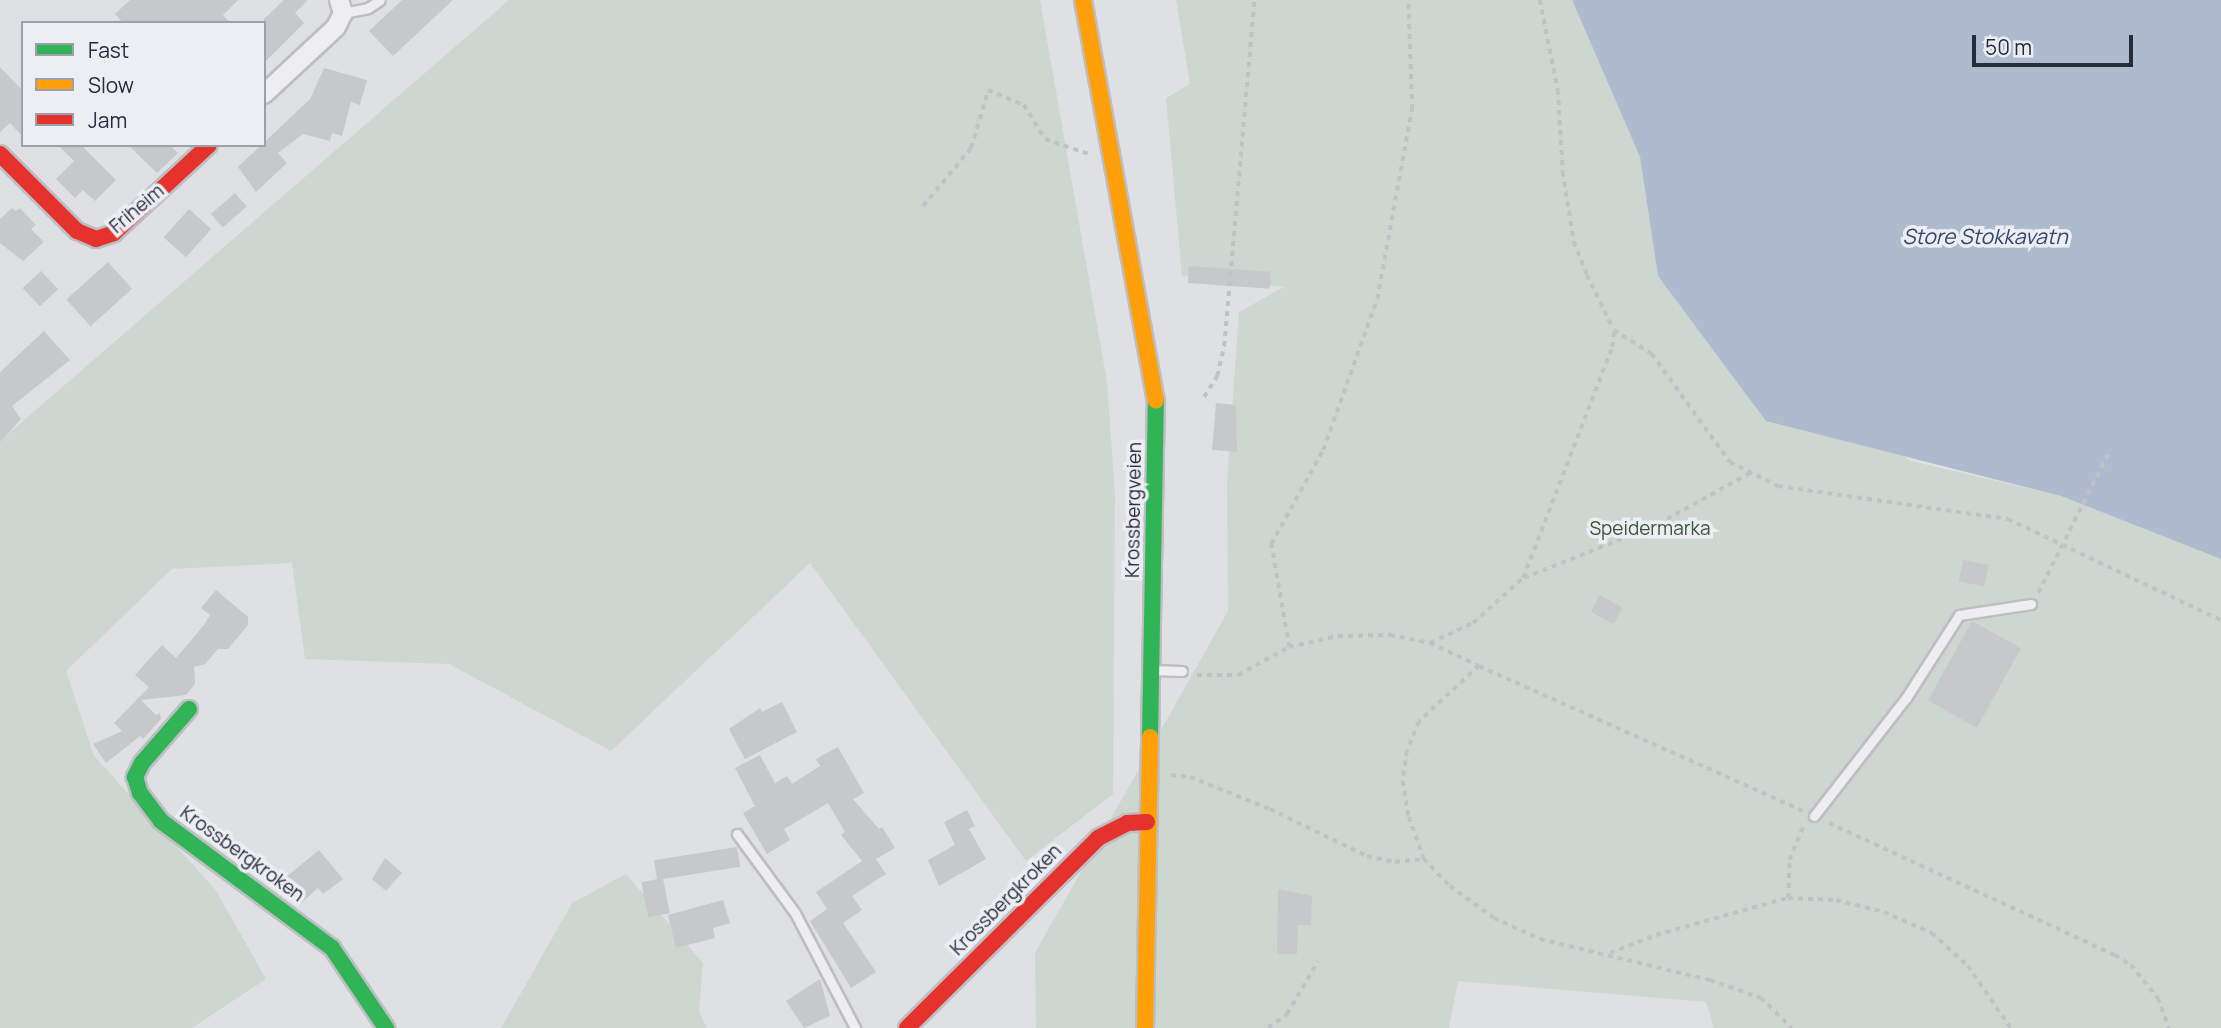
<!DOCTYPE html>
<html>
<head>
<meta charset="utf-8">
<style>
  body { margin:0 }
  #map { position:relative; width:2221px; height:1028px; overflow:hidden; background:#dfe0e4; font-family:Manrope,sans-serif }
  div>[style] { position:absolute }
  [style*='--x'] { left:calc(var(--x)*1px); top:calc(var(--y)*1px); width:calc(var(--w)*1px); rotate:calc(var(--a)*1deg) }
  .green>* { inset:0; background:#ced7cf }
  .water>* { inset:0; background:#aebace }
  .building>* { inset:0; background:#c7c8cc; transform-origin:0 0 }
  .path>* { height:3.5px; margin-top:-1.75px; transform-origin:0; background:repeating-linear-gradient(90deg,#c1c1c7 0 5px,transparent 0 10px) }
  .roads { filter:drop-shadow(2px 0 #bdbec2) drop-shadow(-2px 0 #bdbec2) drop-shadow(0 2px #bdbec2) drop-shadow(0 -2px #bdbec2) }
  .lane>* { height:9px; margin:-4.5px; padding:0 4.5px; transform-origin:4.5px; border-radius:4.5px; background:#eeeef1 }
  .street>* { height:18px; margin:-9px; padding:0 9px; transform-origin:9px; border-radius:9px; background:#eeeef1 }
  .fast>* { height:16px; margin:-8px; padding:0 8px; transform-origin:8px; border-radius:8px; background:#30b455 }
  .slow>* { height:16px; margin:-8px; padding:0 8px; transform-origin:8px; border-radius:8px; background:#ff9f0a }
  .jam>* { height:16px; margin:-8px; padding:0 8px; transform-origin:8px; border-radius:8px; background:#e5322d }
  span { translate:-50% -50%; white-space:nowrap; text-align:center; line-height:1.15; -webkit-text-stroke:7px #eceef4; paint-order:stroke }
  .street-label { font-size:19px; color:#272c3c }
  .park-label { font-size:19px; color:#385735 }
  .water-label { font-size:21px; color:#33476d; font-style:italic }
  .legend { position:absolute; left:21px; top:21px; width:245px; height:126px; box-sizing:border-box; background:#eceef4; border:2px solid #9da0aa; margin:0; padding:9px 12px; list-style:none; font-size:21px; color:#272c3c }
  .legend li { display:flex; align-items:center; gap:14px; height:35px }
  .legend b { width:35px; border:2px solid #9da0aa }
  .scale { position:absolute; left:1972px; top:35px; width:161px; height:32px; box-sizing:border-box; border:4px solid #272c3c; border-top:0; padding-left:9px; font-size:21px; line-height:24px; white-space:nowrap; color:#272c3c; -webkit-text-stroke:5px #eceef4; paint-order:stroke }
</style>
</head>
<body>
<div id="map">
  <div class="green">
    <div style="clip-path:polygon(509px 0,1040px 0,1107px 382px,1115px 495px,1113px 794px,1026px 861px,810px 563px,611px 751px,449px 664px,305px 659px,292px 563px,172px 569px,66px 671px,94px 756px,215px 889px,266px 979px,192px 1028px,0 1028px,0 441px)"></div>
    <div style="clip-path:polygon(1176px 0,1572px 0,1640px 157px,1658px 276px,1911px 461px,2061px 496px,2221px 559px,2221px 1028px,1714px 1028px,1706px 1002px,1458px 981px,1449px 1028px,1036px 1028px,1035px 953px,1228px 611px,1227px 481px,1239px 312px,1284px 287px,1182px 276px,1166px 98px,1190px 84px)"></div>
    <div style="clip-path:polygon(626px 874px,703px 963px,699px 1011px,707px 1028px,501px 1028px,572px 903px)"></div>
  </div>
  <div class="water">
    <div style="clip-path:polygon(1572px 0,2221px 0,2221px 559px,2061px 496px,1766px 421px,1658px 276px,1640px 157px)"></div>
  </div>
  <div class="building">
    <div style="clip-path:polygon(130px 0,238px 0,223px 15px,230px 23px,123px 23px,115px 14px)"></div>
    <div style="clip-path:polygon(284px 0,308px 0,295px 13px,304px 23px,264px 63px,264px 19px)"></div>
    <div style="clip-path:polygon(402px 0,453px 0,393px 56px,369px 31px)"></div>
    <div style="clip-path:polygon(0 67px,23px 91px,23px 137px,10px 123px,0 132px)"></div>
    <div style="clip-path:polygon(324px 68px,367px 80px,360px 105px,351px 102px,342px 136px,332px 133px,330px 141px,303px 134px,278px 153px,287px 163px,256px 192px,238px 167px,310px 99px)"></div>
    <div style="clip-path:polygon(58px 145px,81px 145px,116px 180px,95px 201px,83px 190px,75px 198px,56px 179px,74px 161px)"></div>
    <div style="clip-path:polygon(128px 145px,170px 145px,178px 153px,157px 173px)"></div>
    <div style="left:235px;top:193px;width:18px;height:32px;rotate:49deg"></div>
    <div style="clip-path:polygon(12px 208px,16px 211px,20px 208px,36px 225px,31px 229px,44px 242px,23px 261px,0 243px,0 219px)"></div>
    <div style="left:189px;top:209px;width:30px;height:38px;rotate:42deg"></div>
    <div style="left:108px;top:262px;width:36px;height:56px;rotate:48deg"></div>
    <div style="left:1189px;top:266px;width:82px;height:17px;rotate:4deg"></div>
    <div style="left:41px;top:271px;width:25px;height:25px;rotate:47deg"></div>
    <div style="clip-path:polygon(44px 331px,70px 360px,12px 406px,21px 419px,0 442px,0 372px)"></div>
    <div style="clip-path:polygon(1216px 403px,1236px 405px,1237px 452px,1212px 450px)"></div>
    <div style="left:1963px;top:560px;width:26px;height:22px;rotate:11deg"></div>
    <div style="clip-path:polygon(216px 590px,248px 617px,248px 625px,228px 649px,218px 649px,205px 664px,194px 667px,195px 684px,186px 695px,141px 700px,156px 715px,160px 713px,161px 719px,143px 739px,140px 736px,106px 763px,93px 744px,122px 731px,114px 723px,149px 687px,135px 675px,162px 645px,176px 658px,204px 625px,210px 615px,201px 608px)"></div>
    <div style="left:1600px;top:595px;width:26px;height:19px;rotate:29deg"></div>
    <div style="left:1972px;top:621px;width:56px;height:91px;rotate:29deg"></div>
    <div style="clip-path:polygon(782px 702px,797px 732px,745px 759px,729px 729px,760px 708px,762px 712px)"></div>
    <div style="clip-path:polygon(838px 747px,864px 793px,853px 799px,879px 829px,882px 827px,895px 848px,876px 859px,886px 874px,852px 896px,862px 910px,843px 923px,876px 972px,851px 988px,810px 921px,827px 909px,816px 892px,862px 861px,841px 835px,845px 832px,828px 803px,784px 829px,790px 840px,767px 854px,743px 813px,755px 806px,735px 768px,760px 755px,775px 783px,787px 776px,792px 784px,820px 766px,816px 759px)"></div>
    <div style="clip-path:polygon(967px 810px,975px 826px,969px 829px,986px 859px,939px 886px,928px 860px,955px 845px,944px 822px)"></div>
    <div style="left:737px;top:847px;width:20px;height:84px;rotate:81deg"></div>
    <div style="clip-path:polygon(319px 850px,343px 879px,323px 894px,318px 888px,299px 905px,280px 882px)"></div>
    <div style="clip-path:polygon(385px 858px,402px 873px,386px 891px,372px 879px)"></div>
    <div style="left:663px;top:878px;width:36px;height:22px;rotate:79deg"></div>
    <div style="clip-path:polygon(1278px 889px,1312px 896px,1311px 925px,1298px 925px,1297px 954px,1277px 954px)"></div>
    <div style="clip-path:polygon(723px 900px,730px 923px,713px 928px,715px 938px,676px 948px,668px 915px)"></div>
    <div style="clip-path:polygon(820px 979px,830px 1016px,804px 1028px,786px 1001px)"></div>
  </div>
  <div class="path">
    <div style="--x:1540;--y:0;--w:92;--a:78.7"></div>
    <div style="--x:1558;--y:90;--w:82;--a:86.5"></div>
    <div style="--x:1563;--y:172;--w:71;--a:81.1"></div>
    <div style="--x:1574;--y:242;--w:35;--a:68"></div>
    <div style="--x:1587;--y:275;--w:61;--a:63.9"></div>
    <div style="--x:1614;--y:330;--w:45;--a:32.3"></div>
    <div style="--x:1652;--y:354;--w:133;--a:54.2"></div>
    <div style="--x:1730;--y:462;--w:54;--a:26.6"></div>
    <div style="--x:1778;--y:486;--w:232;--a:8.2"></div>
    <div style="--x:2008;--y:519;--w:236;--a:25.4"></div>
    <div style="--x:923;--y:206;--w:75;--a:-50.4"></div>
    <div style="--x:971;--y:148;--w:60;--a:-73.7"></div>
    <div style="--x:988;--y:90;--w:39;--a:23"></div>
    <div style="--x:1024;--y:105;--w:40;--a:58"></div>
    <div style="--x:1045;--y:139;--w:46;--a:18.8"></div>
    <div style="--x:1204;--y:397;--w:25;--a:-58"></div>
    <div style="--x:1217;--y:376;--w:31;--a:-77"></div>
    <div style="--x:1224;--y:346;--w:347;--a:-85"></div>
    <div style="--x:1524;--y:578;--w:144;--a:-21.9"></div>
    <div style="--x:1658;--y:524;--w:105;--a:-29"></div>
    <div style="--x:2038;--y:593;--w:156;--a:-63.3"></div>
    <div style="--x:1430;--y:643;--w:47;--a:-24.9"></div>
    <div style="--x:1473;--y:623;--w:67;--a:-42"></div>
    <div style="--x:1523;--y:578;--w:248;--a:-68.9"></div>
    <div style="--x:1612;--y:347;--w:17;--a:-83"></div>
    <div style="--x:1289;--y:647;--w:105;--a:-99.9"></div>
    <div style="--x:1271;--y:544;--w:107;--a:-61"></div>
    <div style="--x:1323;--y:450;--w:160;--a:-70.3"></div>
    <div style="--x:1377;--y:299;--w:193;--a:-79.6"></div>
    <div style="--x:1412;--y:109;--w:109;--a:-92.1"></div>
    <div style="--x:1479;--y:666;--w:355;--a:24.1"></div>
    <div style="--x:1197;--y:675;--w:41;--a:0"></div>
    <div style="--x:1238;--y:675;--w:58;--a:-28.8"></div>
    <div style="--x:1289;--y:647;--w:50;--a:-12.7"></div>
    <div style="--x:1338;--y:636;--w:52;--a:-1.1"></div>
    <div style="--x:1390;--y:635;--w:41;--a:11.3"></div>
    <div style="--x:1430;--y:643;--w:54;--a:25.1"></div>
    <div style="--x:1479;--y:666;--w:82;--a:137"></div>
    <div style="--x:1419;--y:722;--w:31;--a:112"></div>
    <div style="--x:1407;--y:751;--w:30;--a:98"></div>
    <div style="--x:1403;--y:781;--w:36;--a:81"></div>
    <div style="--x:1409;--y:817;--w:45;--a:70.3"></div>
    <div style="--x:1424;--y:859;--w:37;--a:46"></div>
    <div style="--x:1450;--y:886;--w:54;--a:36"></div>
    <div style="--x:1494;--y:918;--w:51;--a:24.5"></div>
    <div style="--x:1540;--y:939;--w:175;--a:13.6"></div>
    <div style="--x:1710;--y:980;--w:54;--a:19.4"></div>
    <div style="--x:1761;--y:998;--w:43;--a:44.1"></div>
    <div style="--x:1171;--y:775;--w:19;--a:6"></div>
    <div style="--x:1190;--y:777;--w:86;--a:21.8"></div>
    <div style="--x:1270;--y:809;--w:108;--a:25.9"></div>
    <div style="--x:1367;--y:856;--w:29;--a:12"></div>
    <div style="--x:1395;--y:862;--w:29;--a:-6"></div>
    <div style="--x:1829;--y:823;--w:315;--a:24.8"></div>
    <div style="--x:2115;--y:955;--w:19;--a:32"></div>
    <div style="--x:2131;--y:965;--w:43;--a:50.7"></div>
    <div style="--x:2158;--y:998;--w:32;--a:70"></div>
    <div style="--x:1788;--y:898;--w:38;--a:-88"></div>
    <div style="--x:1789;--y:860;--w:39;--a:-67"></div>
    <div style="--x:1610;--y:953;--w:49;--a:-21.4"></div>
    <div style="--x:1656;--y:935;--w:137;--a:-15.7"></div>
    <div style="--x:1788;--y:898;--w:48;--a:2.4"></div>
    <div style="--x:1836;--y:900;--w:49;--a:14"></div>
    <div style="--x:1884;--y:912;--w:52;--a:23.6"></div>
    <div style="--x:1932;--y:933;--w:49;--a:42.5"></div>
    <div style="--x:1968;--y:966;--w:75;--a:55.3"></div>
    <div style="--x:1268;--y:1028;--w:24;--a:-36"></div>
    <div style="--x:1287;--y:1014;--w:61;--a:-59.7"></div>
  </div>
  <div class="roads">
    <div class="lane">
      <div style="--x:343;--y:13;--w:25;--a:-11"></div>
      <div style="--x:368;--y:8;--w:14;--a:-34"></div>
      <div style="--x:1152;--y:670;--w:30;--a:2"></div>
      <div style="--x:1814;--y:816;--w:150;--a:-52.1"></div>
      <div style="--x:1906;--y:698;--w:98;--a:-57.4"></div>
      <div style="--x:1959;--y:615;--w:73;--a:-8.7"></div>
      <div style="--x:737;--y:834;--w:98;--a:53.7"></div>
      <div style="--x:795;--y:913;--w:130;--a:62.4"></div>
    </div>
    <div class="street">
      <div style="--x:264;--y:94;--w:98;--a:-42.9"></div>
      <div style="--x:336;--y:27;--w:16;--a:-63"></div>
      <div style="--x:343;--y:13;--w:14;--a:-107"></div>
    </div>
    <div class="fast">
      <div style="--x:189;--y:709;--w:72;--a:131"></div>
      <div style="--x:142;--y:763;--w:16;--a:117"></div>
      <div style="--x:135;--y:777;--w:17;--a:73"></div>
      <div style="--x:140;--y:793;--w:35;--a:53"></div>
      <div style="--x:161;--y:821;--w:213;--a:36.6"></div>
      <div style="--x:332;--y:948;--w:97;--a:56"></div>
      <div style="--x:1150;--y:737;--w:337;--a:-89"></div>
    </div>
    <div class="slow">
      <div style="--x:1083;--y:0;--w:407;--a:79.7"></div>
      <div style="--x:1145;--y:1028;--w:291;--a:-89"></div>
    </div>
    <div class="jam">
      <div style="--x:0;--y:154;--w:109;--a:45"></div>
      <div style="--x:77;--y:231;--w:21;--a:23"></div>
      <div style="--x:96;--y:239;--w:19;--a:-18"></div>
      <div style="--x:114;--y:233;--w:129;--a:-42.8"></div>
      <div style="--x:907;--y:1028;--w:269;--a:-44.8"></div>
      <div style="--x:1098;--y:838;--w:33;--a:-27"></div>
      <div style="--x:1127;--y:823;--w:20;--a:-3"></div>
    </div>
  </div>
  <div class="street-label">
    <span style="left:137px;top:209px;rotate:-40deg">Friheim</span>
    <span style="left:1134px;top:510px;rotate:-89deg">Krossbergveien</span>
    <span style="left:242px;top:854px;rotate:36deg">Krossbergkroken</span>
    <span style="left:1006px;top:900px;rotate:-45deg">Krossbergkroken</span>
  </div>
  <div class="park-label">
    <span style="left:1650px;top:529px">Speidermarka</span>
  </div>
  <div class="water-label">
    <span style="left:1985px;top:236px">Store Stokkavatn</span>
  </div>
  <ul class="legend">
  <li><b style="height:9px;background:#30b455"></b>Fast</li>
  <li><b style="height:9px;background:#ff9f0a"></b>Slow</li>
  <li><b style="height:9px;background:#e5322d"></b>Jam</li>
  </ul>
  <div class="scale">50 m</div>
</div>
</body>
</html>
